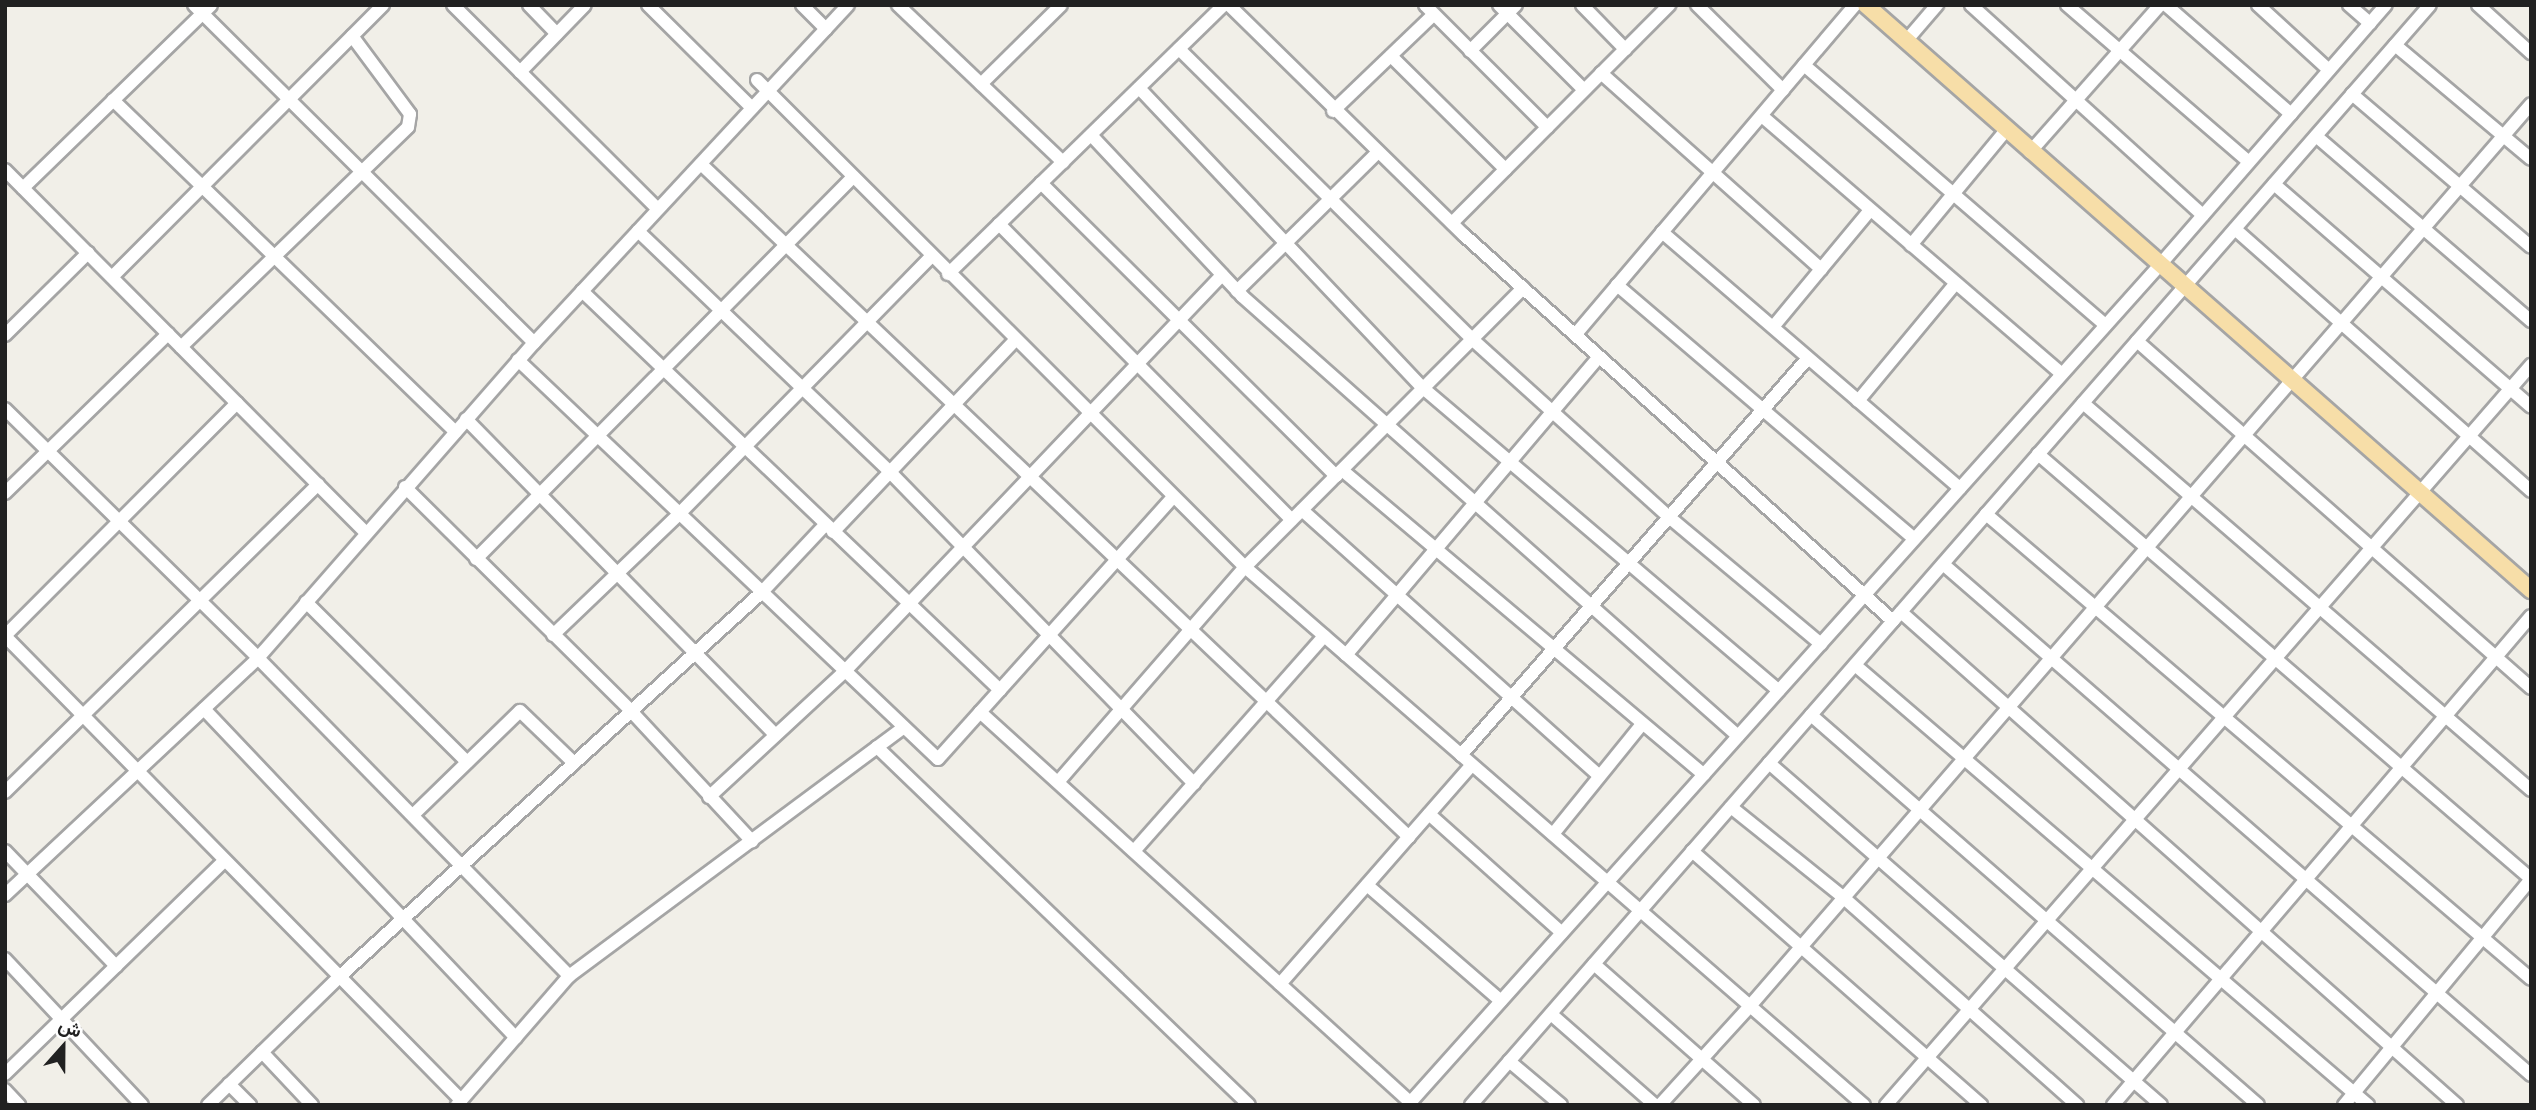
<!DOCTYPE html>
<html>
<head>
<meta charset="utf-8">
<style>
  body { margin:0 }
  #map { position:relative; width:2536px; height:1110px; overflow:hidden; background:#f1efe8; font-family:Raleway,Vazirmatn,sans-serif }
  div>[style] { position:absolute }
  [style*='--x'] { left:calc(var(--x)*1px); top:calc(var(--y)*1px); width:calc(var(--w)*1px); rotate:calc(var(--a)*1deg) }
  .roads { filter:drop-shadow(2px 0 #a5a5a5) drop-shadow(-2px 0 #a5a5a5) drop-shadow(0 2px #a5a5a5) drop-shadow(0 -2px #a5a5a5) }
  .minor>* { height:12px; margin:-6px; padding:0 6px; transform-origin:6px; border-radius:6px; background:#fff }
  .major>* { height:16px; margin:-8px; padding:0 8px; transform-origin:8px; border-radius:8px; background:#f7dea8 }
  span { translate:-50% -50%; white-space:nowrap; text-align:center; line-height:1.15; -webkit-text-stroke:6px #fff; paint-order:stroke }
  .frame { position:absolute; inset:0; border:7px solid #212121; pointer-events:none }
  .north { position:absolute; left:28px; top:1012px; width:70px; height:70px; -webkit-text-stroke:5px #fff; paint-order:stroke; rotate:21deg; font-size:19px; font-weight:700; line-height:28px; text-align:center; color:#212121 }
  .north::after { content:''; display:block; margin:auto; width:24px; height:32px; background:#212121; clip-path:polygon(50% 0,100% 100%,50% 72%,0 100%) }
</style>
</head>
<body>
<div id="map">
  <div class="roads">
    <div class="minor">
      <div style="--x:194;--y:5;--w:479;--a:44.8"></div>
      <div style="--x:453;--y:5;--w:289;--a:44.9"></div>
      <div style="--x:529;--y:5;--w:40;--a:46"></div>
      <div style="--x:648;--y:5;--w:146;--a:44.7"></div>
      <div style="--x:802;--y:5;--w:34;--a:45"></div>
      <div style="--x:898;--y:5;--w:228;--a:43.6"></div>
      <div style="--x:1229;--y:5;--w:329;--a:44.4"></div>
      <div style="--x:1464;--y:235;--w:577;--a:41.98"></div>
      <div style="--x:1425;--y:5;--w:173;--a:45"></div>
      <div style="--x:1499;--y:5;--w:120;--a:45"></div>
      <div style="--x:1582;--y:5;--w:62;--a:45.7"></div>
      <div style="--x:1697;--y:5;--w:121;--a:44.7"></div>
      <div style="--x:1971;--y:5;--w:313;--a:42.2"></div>
      <div style="--x:2067;--y:5;--w:240;--a:40.8"></div>
      <div style="--x:2166;--y:5;--w:166;--a:41.1"></div>
      <div style="--x:2258;--y:5;--w:96;--a:42.5"></div>
      <div style="--x:2349;--y:5;--w:28;--a:41"></div>
      <div style="--x:2478;--y:5;--w:72;--a:42.2"></div>
      <div style="--x:1906;--y:41;--w:48;--a:-49.3"></div>
      <div style="--x:2395;--y:45;--w:177;--a:40"></div>
      <div style="--x:1179;--y:49;--w:412;--a:44.7"></div>
      <div style="--x:1472;--y:339;--w:266;--a:42.1"></div>
      <div style="--x:1669;--y:517;--w:198;--a:39.9"></div>
      <div style="--x:1470;--y:51;--w:65;--a:-45"></div>
      <div style="--x:1391;--y:56;--w:161;--a:44.7"></div>
      <div style="--x:1804;--y:65;--w:398;--a:40.8"></div>
      <div style="--x:520;--y:72;--w:93;--a:-45.9"></div>
      <div style="--x:1601;--y:73;--w:295;--a:41.7"></div>
      <div style="--x:757;--y:80;--w:689;--a:44.94"></div>
      <div style="--x:1245;--y:567;--w:820;--a:41"></div>
      <div style="--x:981;--y:84;--w:112;--a:-44.6"></div>
      <div style="--x:1139;--y:88;--w:413;--a:46.6"></div>
      <div style="--x:1423;--y:388;--w:467;--a:40.4"></div>
      <div style="--x:2352;--y:94;--w:235;--a:40.5"></div>
      <div style="--x:113;--y:100;--w:477;--a:44.1"></div>
      <div style="--x:1333;--y:111;--w:139;--a:-43.8"></div>
      <div style="--x:1762;--y:116;--w:394;--a:40.7"></div>
      <div style="--x:1091;--y:135;--w:221;--a:46.8"></div>
      <div style="--x:1242;--y:296;--w:663;--a:41.58"></div>
      <div style="--x:2316;--y:136;--w:284;--a:40.7"></div>
      <div style="--x:2030;--y:152;--w:196;--a:-48.5"></div>
      <div style="--x:701;--y:164;--w:977;--a:43.55"></div>
      <div style="--x:5;--y:170;--w:511;--a:45.16"></div>
      <div style="--x:1041;--y:183;--w:416;--a:44.8"></div>
      <div style="--x:2274;--y:184;--w:340;--a:40.9"></div>
      <div style="--x:23;--y:188;--w:262;--a:-44.2"></div>
      <div style="--x:1452;--y:223;--w:308;--a:-45.1"></div>
      <div style="--x:999;--y:224;--w:416;--a:45.3"></div>
      <div style="--x:2235;--y:229;--w:395;--a:41.5"></div>
      <div style="--x:638;--y:231;--w:347;--a:43.7"></div>
      <div style="--x:889;--y:471;--w:437;--a:45.7"></div>
      <div style="--x:1662;--y:232;--w:393;--a:40.7"></div>
      <div style="--x:1911;--y:245;--w:149;--a:-50.4"></div>
      <div style="--x:948;--y:274;--w:385;--a:-44.3"></div>
      <div style="--x:112;--y:277;--w:384;--a:-45.1"></div>
      <div style="--x:1617;--y:285;--w:391;--a:40.5"></div>
      <div style="--x:582;--y:291;--w:578;--a:43.67"></div>
      <div style="--x:1237;--y:291;--w:197;--a:-44.6"></div>
      <div style="--x:1773;--y:327;--w:152;--a:-50.3"></div>
      <div style="--x:5;--y:335;--w:117;--a:-44.7"></div>
      <div style="--x:1575;--y:335;--w:433;--a:-49.7"></div>
      <div style="--x:2137;--y:341;--w:525;--a:41.37"></div>
      <div style="--x:181;--y:347;--w:316;--a:-44.1"></div>
      <div style="--x:408;--y:127;--w:13;--a:-81"></div>
      <div style="--x:410;--y:114;--w:97;--a:-126.6"></div>
      <div style="--x:518;--y:360;--w:579;--a:43.53"></div>
      <div style="--x:938;--y:759;--w:352;--a:-48.1"></div>
      <div style="--x:1858;--y:401;--w:153;--a:-50.3"></div>
      <div style="--x:237;--y:403;--w:329;--a:134.9"></div>
      <div style="--x:5;--y:636;--w:651;--a:45.5"></div>
      <div style="--x:2083;--y:403;--w:592;--a:40.82"></div>
      <div style="--x:5;--y:409;--w:355;--a:44.5"></div>
      <div style="--x:258;--y:658;--w:445;--a:45.6"></div>
      <div style="--x:466;--y:419;--w:442;--a:45.6"></div>
      <div style="--x:2038;--y:454;--w:651;--a:40.76"></div>
      <div style="--x:1342;--y:470;--w:473;--a:40.1"></div>
      <div style="--x:405;--y:487;--w:318;--a:44.7"></div>
      <div style="--x:631;--y:711;--w:178;--a:47.1"></div>
      <div style="--x:5;--y:493;--w:228;--a:-44.3"></div>
      <div style="--x:1302;--y:510;--w:399;--a:41.8"></div>
      <div style="--x:1986;--y:514;--w:716;--a:40.47"></div>
      <div style="--x:833;--y:532;--w:265;--a:-46.5"></div>
      <div style="--x:476;--y:559;--w:537;--a:-45.38"></div>
      <div style="--x:1943;--y:564;--w:779;--a:40.99"></div>
      <div style="--x:306;--y:602;--w:227;--a:44.8"></div>
      <div style="--x:1901;--y:612;--w:743;--a:41.56"></div>
      <div style="--x:553;--y:635;--w:176;--a:-43.8"></div>
      <div style="--x:680;--y:513;--w:359;--a:-45.6"></div>
      <div style="--x:1346;--y:655;--w:391;--a:-49.7"></div>
      <div style="--x:1855;--y:665;--w:676;--a:40.62"></div>
      <div style="--x:204;--y:709;--w:453;--a:46.5"></div>
      <div style="--x:980;--y:712;--w:581;--a:42.21"></div>
      <div style="--x:1811;--y:715;--w:593;--a:41.1"></div>
      <div style="--x:877;--y:747;--w:516;--a:43.9"></div>
      <div style="--x:1461;--y:755;--w:527;--a:-48.84"></div>
      <div style="--x:1769;--y:763;--w:520;--a:41.1"></div>
      <div style="--x:1058;--y:782;--w:285;--a:-49"></div>
      <div style="--x:1245;--y:567;--w:394;--a:-45.1"></div>
      <div style="--x:5;--y:792;--w:439;--a:-44.5"></div>
      <div style="--x:709;--y:797;--w:185;--a:-42.8"></div>
      <div style="--x:845;--y:671;--w:547;--a:-46.41"></div>
      <div style="--x:1731;--y:807;--w:145;--a:38.8"></div>
      <div style="--x:1844;--y:898;--w:312;--a:41.6"></div>
      <div style="--x:1429;--y:814;--w:178;--a:41.8"></div>
      <div style="--x:413;--y:815;--w:149;--a:-44.2"></div>
      <div style="--x:520;--y:711;--w:75;--a:43.9"></div>
      <div style="--x:1553;--y:834;--w:141;--a:-51"></div>
      <div style="--x:5;--y:851;--w:160;--a:46"></div>
      <div style="--x:1134;--y:851;--w:287;--a:-48.5"></div>
      <div style="--x:1692;--y:851;--w:385;--a:41.3"></div>
      <div style="--x:1367;--y:885;--w:177;--a:40.9"></div>
      <div style="--x:5;--y:895;--w:347;--a:-43.1"></div>
      <div style="--x:258;--y:658;--w:419;--a:-48.8"></div>
      <div style="--x:534;--y:343;--w:461;--a:-47.1"></div>
      <div style="--x:5;--y:959;--w:200;--a:46.8"></div>
      <div style="--x:1594;--y:964;--w:213;--a:41.4"></div>
      <div style="--x:1280;--y:984;--w:291;--a:-48.8"></div>
      <div style="--x:1551;--y:1014;--w:138;--a:41.2"></div>
      <div style="--x:262;--y:1052;--w:73;--a:46.7"></div>
      <div style="--x:1509;--y:1061;--w:68;--a:40.2"></div>
      <div style="--x:5;--y:1074;--w:305;--a:-44.2"></div>
      <div style="--x:229;--y:1084;--w:30;--a:45"></div>
      <div style="--x:5;--y:1090;--w:21;--a:47"></div>
      <div style="--x:208;--y:1105;--w:182;--a:-44.3"></div>
      <div style="--x:338;--y:978;--w:573;--a:-42.31"></div>
      <div style="--x:762;--y:592;--w:92;--a:-46.8"></div>
      <div style="--x:457;--y:1105;--w:171;--a:-49"></div>
      <div style="--x:569;--y:976;--w:417;--a:-36.6"></div>
      <div style="--x:1408;--y:1105;--w:1125;--a:-48.17"></div>
      <div style="--x:2158;--y:267;--w:347;--a:-49"></div>
      <div style="--x:1471;--y:1105;--w:1459;--a:-48.92"></div>
      <div style="--x:1660;--y:1105;--w:134;--a:-47.7"></div>
      <div style="--x:1750;--y:1006;--w:1193;--a:-49.11"></div>
      <div style="--x:1886;--y:1105;--w:982;--a:-48.92"></div>
      <div style="--x:2113;--y:1105;--w:643;--a:-49.48"></div>
      <div style="--x:2344;--y:1105;--w:293;--a:-50.4"></div>
    </div>
    <div class="major">
      <div style="--x:1866;--y:5;--w:886;--a:41.34"></div>
    </div>
  </div>
  <div class="frame"></div>
  <div class="north">ش</div>
</div>
</body>
</html>
